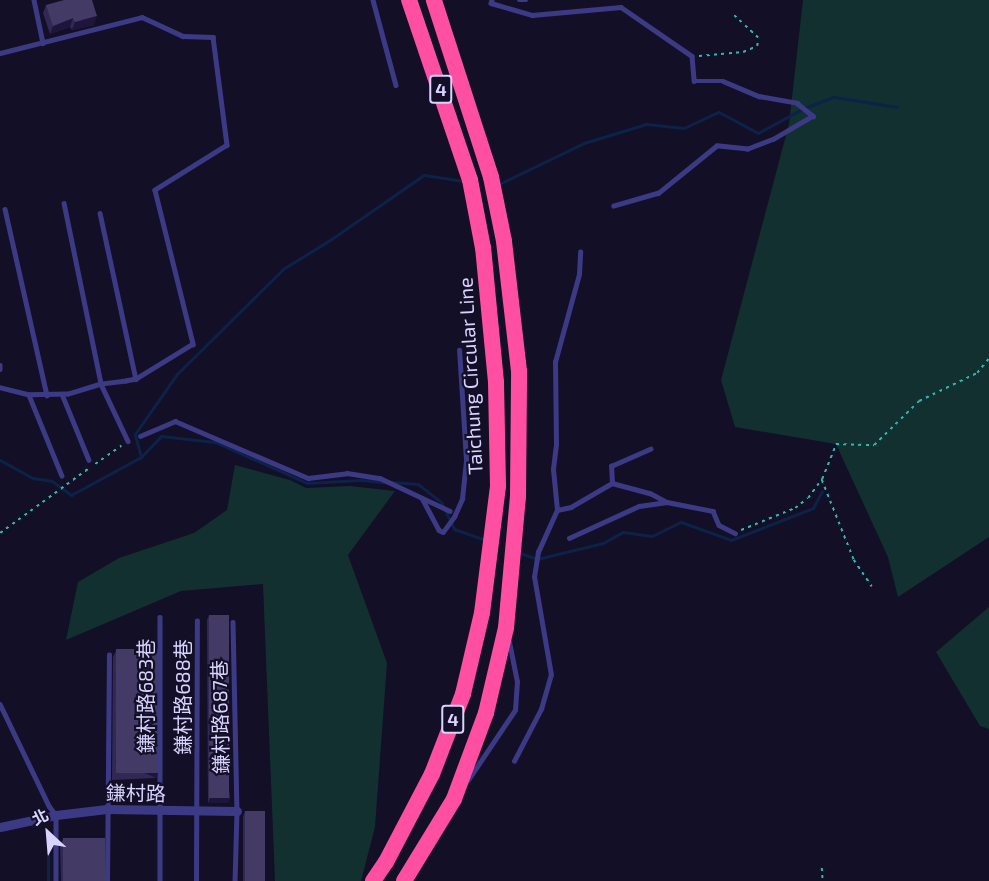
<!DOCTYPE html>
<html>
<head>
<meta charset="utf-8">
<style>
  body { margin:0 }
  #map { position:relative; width:989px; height:881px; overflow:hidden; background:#130f26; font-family:"Exo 2","Noto Sans TC",sans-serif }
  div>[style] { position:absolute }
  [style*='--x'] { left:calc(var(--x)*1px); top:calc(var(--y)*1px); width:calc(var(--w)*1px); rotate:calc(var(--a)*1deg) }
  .green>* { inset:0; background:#12302f }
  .stream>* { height:3px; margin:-1.5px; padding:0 1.5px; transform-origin:1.5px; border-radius:1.5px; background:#0c2248 }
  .path>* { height:1.5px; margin-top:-0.75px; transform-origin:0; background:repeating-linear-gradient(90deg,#2fb8b0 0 3px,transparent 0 7.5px) }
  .lane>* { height:4.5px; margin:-2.25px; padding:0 2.25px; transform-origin:2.25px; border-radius:2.25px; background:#3d3a85 }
  .street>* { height:9px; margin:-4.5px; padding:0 4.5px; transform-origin:4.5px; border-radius:4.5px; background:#3d3a85 }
  .highway>* { height:16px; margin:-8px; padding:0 8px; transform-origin:8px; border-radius:8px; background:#ff4fa3 }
  .wall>* { inset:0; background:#312854 }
  .shaded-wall>* { inset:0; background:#1d163a; transform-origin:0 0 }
  .building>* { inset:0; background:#433a66; transform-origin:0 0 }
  span { translate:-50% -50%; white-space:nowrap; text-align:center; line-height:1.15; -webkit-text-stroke:4.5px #130f26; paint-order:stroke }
  .shield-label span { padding:2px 4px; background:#130f26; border:2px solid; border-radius:4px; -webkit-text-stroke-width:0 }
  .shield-label { font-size:18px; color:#d9d4ff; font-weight:700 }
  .street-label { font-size:20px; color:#d9d4ff }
  .north { position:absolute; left:18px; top:803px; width:60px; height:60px; -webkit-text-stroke:4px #130f26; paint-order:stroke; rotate:334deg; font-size:16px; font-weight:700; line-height:24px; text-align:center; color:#d9d4ff }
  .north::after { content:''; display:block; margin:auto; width:21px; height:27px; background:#d9d4ff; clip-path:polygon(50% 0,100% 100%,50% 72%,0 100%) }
</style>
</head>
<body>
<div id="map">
  <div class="green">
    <div style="clip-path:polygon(803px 0,989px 0,989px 537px,898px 597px,888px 557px,836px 444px,735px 427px,721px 380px,789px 124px)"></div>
    <div style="clip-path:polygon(235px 465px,290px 480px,306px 488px,350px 486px,395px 491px,348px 555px,387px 663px,375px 827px,361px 881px,275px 881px,263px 584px,181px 591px,66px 640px,78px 582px,119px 558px,194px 533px,227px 510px)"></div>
    <div style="clip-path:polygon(989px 607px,989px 729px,980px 726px,936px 652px)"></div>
  </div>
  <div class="stream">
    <div style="--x:497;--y:185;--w:97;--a:-25.8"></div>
    <div style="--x:584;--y:143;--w:65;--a:-17"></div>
    <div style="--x:646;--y:124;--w:38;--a:6"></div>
    <div style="--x:684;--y:128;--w:38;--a:-25"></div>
    <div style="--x:719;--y:112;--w:44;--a:28.3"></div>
    <div style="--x:758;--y:133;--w:50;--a:-28.6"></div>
    <div style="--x:802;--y:109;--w:34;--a:-21"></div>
    <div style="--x:834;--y:97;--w:64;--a:9"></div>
    <div style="--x:141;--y:457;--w:24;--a:-105"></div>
    <div style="--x:135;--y:434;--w:73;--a:-55"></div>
    <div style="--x:177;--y:374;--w:149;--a:-44.7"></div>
    <div style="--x:283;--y:269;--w:55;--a:-31.7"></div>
    <div style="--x:330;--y:240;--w:114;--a:-34.7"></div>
    <div style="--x:424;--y:175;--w:40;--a:8.5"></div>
    <div style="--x:0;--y:460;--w:38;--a:29"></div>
    <div style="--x:33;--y:478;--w:19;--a:9"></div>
    <div style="--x:52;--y:481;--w:24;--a:36"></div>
    <div style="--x:71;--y:495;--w:80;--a:-28.5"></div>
    <div style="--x:141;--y:457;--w:29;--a:-46"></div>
    <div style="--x:161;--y:436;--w:54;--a:6.3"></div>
    <div style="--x:215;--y:442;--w:101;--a:24"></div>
    <div style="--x:307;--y:483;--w:53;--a:-3.2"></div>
    <div style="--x:360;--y:480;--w:25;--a:5"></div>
    <div style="--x:391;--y:482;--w:27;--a:4"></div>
    <div style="--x:418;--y:484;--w:29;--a:38"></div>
    <div style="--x:441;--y:502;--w:30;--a:64"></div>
    <div style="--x:454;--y:529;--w:34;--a:19"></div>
    <div style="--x:520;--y:553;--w:18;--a:19"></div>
    <div style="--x:537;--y:559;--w:68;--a:-13.6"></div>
    <div style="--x:603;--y:543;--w:23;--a:-29"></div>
    <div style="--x:623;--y:532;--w:29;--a:8"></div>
    <div style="--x:652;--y:536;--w:32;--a:-26"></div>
    <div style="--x:681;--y:522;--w:53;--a:19.8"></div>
    <div style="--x:731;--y:540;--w:88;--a:-21.3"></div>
    <div style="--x:813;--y:508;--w:19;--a:-62"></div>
    <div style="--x:48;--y:881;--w:44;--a:-90"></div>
  </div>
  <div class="path">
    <div style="--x:699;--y:56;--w:44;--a:-5.2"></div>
    <div style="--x:743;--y:52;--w:15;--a:-23"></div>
    <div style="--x:757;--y:46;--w:8;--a:-83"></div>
    <div style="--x:758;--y:38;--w:34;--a:-137"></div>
    <div style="--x:95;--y:464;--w:32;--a:-35"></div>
    <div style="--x:822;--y:480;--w:86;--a:68.2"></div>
    <div style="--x:854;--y:560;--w:32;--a:56"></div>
    <div style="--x:741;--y:530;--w:58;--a:-22.2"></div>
    <div style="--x:795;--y:508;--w:16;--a:-38"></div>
    <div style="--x:808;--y:498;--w:24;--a:-54"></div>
    <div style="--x:822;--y:479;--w:38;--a:-68"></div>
    <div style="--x:836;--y:444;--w:38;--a:2"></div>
    <div style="--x:874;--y:445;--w:63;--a:-44.4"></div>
    <div style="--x:919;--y:401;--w:64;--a:-25.8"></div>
    <div style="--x:977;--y:373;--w:19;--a:-51"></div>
    <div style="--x:0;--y:533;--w:110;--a:-36.1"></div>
    <div style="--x:822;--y:868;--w:13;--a:86"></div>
  </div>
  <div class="lane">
    <div style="--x:34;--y:0;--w:44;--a:78.2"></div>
    <div style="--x:373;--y:0;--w:88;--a:74.9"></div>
    <div style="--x:492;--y:0;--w:3;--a:108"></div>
    <div style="--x:491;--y:3;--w:43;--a:16.3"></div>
    <div style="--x:532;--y:15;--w:89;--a:-5.1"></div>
    <div style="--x:621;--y:7;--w:86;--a:34.6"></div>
    <div style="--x:692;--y:56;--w:25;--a:85"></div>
    <div style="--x:694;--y:81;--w:29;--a:0"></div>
    <div style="--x:723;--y:81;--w:39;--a:23"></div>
    <div style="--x:759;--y:96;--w:39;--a:10"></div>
    <div style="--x:797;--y:103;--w:21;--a:39"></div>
    <div style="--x:813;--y:116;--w:45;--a:149.5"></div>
    <div style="--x:774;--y:139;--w:28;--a:159"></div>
    <div style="--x:748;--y:149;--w:31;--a:-174"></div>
    <div style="--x:717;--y:146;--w:75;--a:141"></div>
    <div style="--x:659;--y:193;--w:47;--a:163.9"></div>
    <div style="--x:519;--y:0;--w:7;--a:0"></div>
    <div style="--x:0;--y:53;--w:146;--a:-14.2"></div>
    <div style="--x:142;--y:17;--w:45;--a:24.9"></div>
    <div style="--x:183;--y:36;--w:30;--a:2"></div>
    <div style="--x:213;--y:37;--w:109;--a:82.6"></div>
    <div style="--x:227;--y:145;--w:85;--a:148"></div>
    <div style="--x:155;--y:190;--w:159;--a:76.1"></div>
    <div style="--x:193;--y:344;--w:67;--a:148.4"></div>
    <div style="--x:136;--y:379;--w:10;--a:169"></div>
    <div style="--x:126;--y:381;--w:25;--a:173"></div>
    <div style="--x:101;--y:384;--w:34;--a:163"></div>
    <div style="--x:68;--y:394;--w:39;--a:179"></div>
    <div style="--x:29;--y:395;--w:30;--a:-166"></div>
    <div style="--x:64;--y:203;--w:185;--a:78.4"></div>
    <div style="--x:101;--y:384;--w:63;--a:64.7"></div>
    <div style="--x:5;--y:209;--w:191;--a:77.3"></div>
    <div style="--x:100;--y:213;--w:170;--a:77.8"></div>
    <div style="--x:0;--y:365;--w:4;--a:90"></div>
    <div style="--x:62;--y:394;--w:71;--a:67.8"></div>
    <div style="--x:29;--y:395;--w:87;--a:67.8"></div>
    <div style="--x:140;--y:436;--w:38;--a:-23"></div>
    <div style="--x:175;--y:421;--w:145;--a:23.2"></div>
    <div style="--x:308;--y:478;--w:39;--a:-7"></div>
    <div style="--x:347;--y:473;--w:33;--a:9"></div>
    <div style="--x:380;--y:478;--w:77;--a:25.2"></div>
    <div style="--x:612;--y:483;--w:17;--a:-93"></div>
    <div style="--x:611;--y:466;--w:43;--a:-23.6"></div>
    <div style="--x:422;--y:498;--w:36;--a:62"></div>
    <div style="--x:439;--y:530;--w:4;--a:27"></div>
    <div style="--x:443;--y:532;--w:19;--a:-54"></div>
    <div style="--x:454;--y:517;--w:20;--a:-66"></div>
    <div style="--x:462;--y:499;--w:39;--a:-84"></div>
    <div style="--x:466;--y:460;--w:110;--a:-93.6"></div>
    <div style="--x:557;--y:510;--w:14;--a:-12"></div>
    <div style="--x:571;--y:507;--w:48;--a:-30.3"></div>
    <div style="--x:612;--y:483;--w:39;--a:15"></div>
    <div style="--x:650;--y:493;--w:19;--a:28"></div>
    <div style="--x:569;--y:538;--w:77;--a:-24.6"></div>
    <div style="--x:639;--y:506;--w:28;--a:-8"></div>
    <div style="--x:667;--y:502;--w:47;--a:11.1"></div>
    <div style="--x:713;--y:511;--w:15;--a:67"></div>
    <div style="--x:719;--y:525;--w:18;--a:27"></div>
    <div style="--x:160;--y:617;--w:264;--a:90"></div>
    <div style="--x:233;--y:622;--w:189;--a:88.8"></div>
    <div style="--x:237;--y:811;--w:70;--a:91.6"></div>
    <div style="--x:0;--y:704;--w:113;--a:64.3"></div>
    <div style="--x:49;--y:806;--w:11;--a:52"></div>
    <div style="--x:56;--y:815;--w:66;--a:90"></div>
    <div style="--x:514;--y:761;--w:59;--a:-62.6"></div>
    <div style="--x:541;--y:709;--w:35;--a:-74"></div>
    <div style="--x:551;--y:675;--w:99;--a:-99.8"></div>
    <div style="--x:534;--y:577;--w:25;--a:-81"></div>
    <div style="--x:538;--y:552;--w:46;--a:-65.7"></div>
    <div style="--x:557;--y:510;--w:41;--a:-95.6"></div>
    <div style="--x:553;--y:469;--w:25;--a:-83"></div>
    <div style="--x:556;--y:444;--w:82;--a:-90.7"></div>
    <div style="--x:555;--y:362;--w:91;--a:-74.7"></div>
    <div style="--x:579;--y:274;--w:22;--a:-87"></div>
    <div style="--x:468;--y:780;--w:84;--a:-56.1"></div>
    <div style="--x:515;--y:710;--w:28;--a:-86"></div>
    <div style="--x:517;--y:682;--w:41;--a:-101.3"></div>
    <div style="--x:107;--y:881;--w:226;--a:-89.5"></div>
    <div style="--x:196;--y:881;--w:260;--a:-89.8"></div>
  </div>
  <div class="street">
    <div style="--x:0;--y:827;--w:57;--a:-12.1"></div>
    <div style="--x:56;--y:815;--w:51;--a:-6.7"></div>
    <div style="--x:107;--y:809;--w:130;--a:0.9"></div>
  </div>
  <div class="highway">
    <div style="--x:373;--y:881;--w:23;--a:-56"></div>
    <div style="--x:386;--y:862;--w:99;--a:-62.4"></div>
    <div style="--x:432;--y:774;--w:86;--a:-68.8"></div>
    <div style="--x:463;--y:694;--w:83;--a:-76.8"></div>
    <div style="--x:482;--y:613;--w:128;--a:-82.8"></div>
    <div style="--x:498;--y:486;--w:104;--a:-91.1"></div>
    <div style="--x:496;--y:382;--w:135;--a:-95.5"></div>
    <div style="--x:483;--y:248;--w:69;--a:-100.8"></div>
    <div style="--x:470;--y:180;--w:190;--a:-108.7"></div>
    <div style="--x:404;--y:881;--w:96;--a:-58.6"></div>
    <div style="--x:454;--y:799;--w:92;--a:-69.6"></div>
    <div style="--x:486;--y:713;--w:87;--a:-76.8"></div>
    <div style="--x:506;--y:628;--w:132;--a:-84.8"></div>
    <div style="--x:518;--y:497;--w:126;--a:-89.5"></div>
    <div style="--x:519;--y:371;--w:131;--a:-96.6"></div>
    <div style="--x:504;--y:241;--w:65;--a:-101.5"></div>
    <div style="--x:491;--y:177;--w:186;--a:-107.9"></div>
  </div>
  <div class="wall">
    <div style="clip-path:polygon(46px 5px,94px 25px,72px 30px,70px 27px,50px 34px,43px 13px)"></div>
    <div style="clip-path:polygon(209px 615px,230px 798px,228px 803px,208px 803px,207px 620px)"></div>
    <div style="clip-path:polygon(116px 651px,158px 773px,156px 778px,112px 780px,113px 657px)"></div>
    <div style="clip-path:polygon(245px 811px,264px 881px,243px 881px,243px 817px)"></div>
    <div style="clip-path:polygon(63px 839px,105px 881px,61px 881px,60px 845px)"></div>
  </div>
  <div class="shaded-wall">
    <div style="clip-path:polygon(97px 16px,94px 25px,72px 30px,75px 22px)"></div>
    <div style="clip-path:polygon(73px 18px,70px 27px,50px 34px,53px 26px)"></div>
    <div style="left:158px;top:773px;width:5px;height:44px;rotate:112deg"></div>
    <div style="clip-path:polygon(210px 798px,230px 798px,228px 803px,208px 803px)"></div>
  </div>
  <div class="building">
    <div style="clip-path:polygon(64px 0,92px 0,97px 16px,75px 22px,73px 18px,53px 26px,46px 5px)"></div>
    <div style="left:209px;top:615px;width:20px;height:183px"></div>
    <div style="left:158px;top:649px;width:124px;height:42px;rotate:90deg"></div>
    <div style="left:245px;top:811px;width:20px;height:70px"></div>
    <div style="left:105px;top:838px;width:43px;height:42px;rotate:90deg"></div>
  </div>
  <div class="shield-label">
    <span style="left:441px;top:89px">4</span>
    <span style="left:453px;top:719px">4</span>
  </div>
  <div class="street-label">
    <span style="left:470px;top:376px;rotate:-93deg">Taichung Circular Line</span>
    <span style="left:145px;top:696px;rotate:-90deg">鎌村路683巷</span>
    <span style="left:182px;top:697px;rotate:-90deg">鎌村路688巷</span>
    <span style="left:220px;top:717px;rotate:-91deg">鎌村路687巷</span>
    <span style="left:136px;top:793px;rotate:1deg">鎌村路</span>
  </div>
  <div class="north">北</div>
</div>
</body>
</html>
